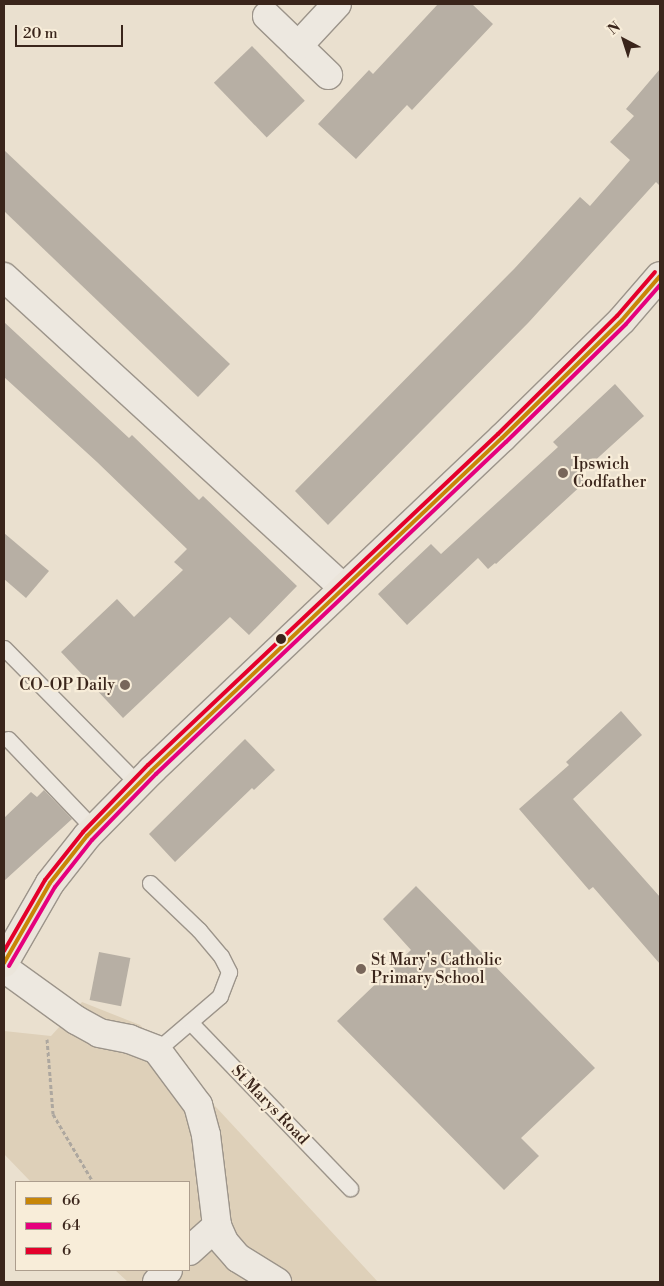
<!DOCTYPE html>
<html>
<head>
<meta charset="utf-8">
<style>
  body { margin:0 }
  #map { position:relative; width:664px; height:1286px; overflow:hidden; background:#eae0cf; font-family:"Libre Bodoni",serif }
  div>[style] { position:absolute }
  [style*='--x'] { left:calc(var(--x)*1px); top:calc(var(--y)*1px); width:calc(var(--w)*1px); rotate:calc(var(--a)*1deg) }
  .green>* { inset:0; background:#ded0b9 }
  .building>* { inset:0; background:#b7afa4; transform-origin:0 0 }
  .path>* { height:3px; margin-top:-1.5px; transform-origin:0; background:repeating-linear-gradient(90deg,#ada79f 0 4px,transparent 0 6.5px) }
  .roads { filter:drop-shadow(1px 0 #9c948a) drop-shadow(-1px 0 #9c948a) drop-shadow(0 1px #9c948a) drop-shadow(0 -1px #9c948a) }
  .service>* { height:15px; margin:-7.5px; padding:0 7.5px; transform-origin:7.5px; border-radius:7.5px; background:#ede8e0 }
  .minor>* { height:28px; margin:-14px; padding:0 14px; transform-origin:14px; border-radius:14px; background:#ede8e0 }
  .primary>* { height:28px; margin:-14px; padding:0 14px; transform-origin:14px; border-radius:14px; background:#ebe5db }
  .bus-1>* { height:4px; margin:-2px; padding:0 2px; transform-origin:2px; border-radius:2px; background:#c88607 }
  .bus-2>* { height:4px; margin:-2px; padding:0 2px; transform-origin:2px; border-radius:2px; background:#e5007d }
  .bus-3>* { height:4px; margin:-2px; padding:0 2px; transform-origin:2px; border-radius:2px; background:#e4002b }
  .dots>* { width:14px; height:14px; translate:-50% -50%; box-sizing:border-box; border:2px solid #f8edd9; border-radius:50% }
  span { translate:-50% -50%; white-space:nowrap; text-align:center; line-height:1.15; -webkit-text-stroke:4.5px #f8edd9; paint-order:stroke }
  .poi-label { font-size:16px; color:#3a251b }
  .left { translate:0 -50%; text-align:left }
  .right { translate:-100% -50%; text-align:right }
  .street-label { font-size:16px; color:#3a251b }
  .frame { position:absolute; inset:0; border:5px solid #3a251b; pointer-events:none }
  .legend { position:absolute; left:15px; top:1181px; width:175px; height:90px; box-sizing:border-box; background:#f8edd9; border:1px solid #ac9d8d; margin:0; padding:6px 9px; list-style:none; font-size:15px; color:#3a251b }
  .legend li { display:flex; align-items:center; gap:10px; height:25px }
  .legend b { width:25px; border:1px solid #ac9d8d }
  .north { position:absolute; left:599px; top:15px; width:50px; height:50px; -webkit-text-stroke:4px #f8edd9; paint-order:stroke; rotate:320deg; font-size:14px; font-weight:700; line-height:20px; text-align:center; color:#3a251b }
  .north::after { content:''; display:block; margin:auto; width:18px; height:22px; background:#3a251b; clip-path:polygon(50% 0,100% 100%,50% 72%,0 100%) }
  .scale { position:absolute; left:15px; top:25px; width:108px; height:22px; box-sizing:border-box; border:2px solid #3a251b; border-top:0; padding-left:6px; font-size:15px; line-height:18px; white-space:nowrap; color:#3a251b; -webkit-text-stroke:4px #f8edd9; paint-order:stroke }
</style>
</head>
<body>
<div id="map">
  <div class="green">
    <div style="clip-path:polygon(82px 1002px,140px 1025px,378px 1282px,128px 1282px,115px 1270px,189px 1270px,189px 1182px,31px 1182px,4px 1154px,4px 1031px,51px 1036px)"></div>
  </div>
  <div class="building">
    <div style="clip-path:polygon(438px 4px,472px 4px,493px 24px,412px 110px,407px 105px,356px 159px,318px 124px,369px 70px,373px 74px)"></div>
    <div style="left:252px;top:46px;width:76px;height:53px;rotate:46deg"></div>
    <div style="clip-path:polygon(660px 69px,660px 186px,656px 182px,529px 322px,328px 525px,295px 491px,515px 268px,580px 197px,590px 206px,630px 160px,610px 142px,634px 116px,626px 109px)"></div>
    <div style="clip-path:polygon(4px 150px,230px 364px,198px 397px,4px 211px)"></div>
    <div style="clip-path:polygon(4px 322px,129px 438px,132px 435px,199px 500px,203px 496px,297px 586px,249px 635px,230px 617px,123px 718px,61px 652px,117px 599px,134px 617px,183px 570px,174px 562px,187px 549px,97px 462px,4px 377px)"></div>
    <div style="clip-path:polygon(615px 384px,644px 416px,579px 475px,585px 482px,496px 564px,495px 563px,488px 569px,478px 558px,407px 625px,378px 594px,431px 544px,441px 554px,558px 447px,553px 442px)"></div>
    <div style="clip-path:polygon(4px 533px,49px 571px,26px 598px,4px 579px)"></div>
    <div style="clip-path:polygon(621px 711px,642px 735px,573px 799px,660px 897px,660px 964px,593px 887px,589px 890px,519px 809px,569px 765px,566px 762px)"></div>
    <div style="clip-path:polygon(245px 739px,275px 770px,254px 790px,252px 788px,175px 862px,149px 834px)"></div>
    <div style="clip-path:polygon(44px 790px,72px 819px,4px 881px,4px 818px,31px 792px,37px 797px)"></div>
    <div style="clip-path:polygon(416px 886px,595px 1068px,521px 1138px,539px 1156px,504px 1190px,337px 1021px,411px 950px,383px 919px)"></div>
    <div style="left:99px;top:952px;width:32px;height:49px;rotate:11deg"></div>
  </div>
  <div class="path">
    <div style="--x:47;--y:1039;--w:75;--a:85.4"></div>
    <div style="--x:53;--y:1114;--w:79;--a:59.5"></div>
  </div>
  <div class="roads">
    <div class="service">
      <div style="--x:4;--y:648;--w:191;--a:45.4"></div>
      <div style="--x:8;--y:739;--w:124;--a:46.3"></div>
      <div style="--x:150;--y:883;--w:68;--a:43.8"></div>
      <div style="--x:199;--y:930;--w:34;--a:50"></div>
      <div style="--x:221;--y:956;--w:18;--a:63"></div>
      <div style="--x:229;--y:972;--w:26;--a:111"></div>
      <div style="--x:220;--y:996;--w:83;--a:139.4"></div>
      <div style="--x:190;--y:1022;--w:231;--a:46.1"></div>
    </div>
    <div class="minor">
      <div style="--x:267;--y:16;--w:85;--a:44"></div>
      <div style="--x:298;--y:46;--w:57;--a:-47.1"></div>
      <div style="--x:4;--y:277;--w:460;--a:42.5"></div>
      <div style="--x:4;--y:968;--w:89;--a:35.8"></div>
      <div style="--x:76;--y:1020;--w:26;--a:29"></div>
      <div style="--x:99;--y:1033;--w:31;--a:11"></div>
      <div style="--x:129;--y:1039;--w:30;--a:21"></div>
      <div style="--x:157;--y:1050;--w:69;--a:53.3"></div>
      <div style="--x:198;--y:1105;--w:31;--a:75"></div>
      <div style="--x:206;--y:1135;--w:92;--a:83.1"></div>
      <div style="--x:217;--y:1226;--w:17;--a:66"></div>
      <div style="--x:224;--y:1242;--w:21;--a:49"></div>
      <div style="--x:238;--y:1258;--w:46;--a:31.6"></div>
      <div style="--x:189;--y:1251;--w:38;--a:-42"></div>
      <div style="--x:157;--y:1282;--w:16;--a:-47"></div>
    </div>
    <div class="primary">
      <div style="--x:4;--y:963;--w:92;--a:-60.1"></div>
      <div style="--x:50;--y:883;--w:60;--a:-51.8"></div>
      <div style="--x:87;--y:836;--w:93;--a:-45.4"></div>
      <div style="--x:152;--y:770;--w:482;--a:-43.5"></div>
      <div style="--x:502;--y:438;--w:168;--a:-44.5"></div>
      <div style="--x:622;--y:320;--w:58;--a:-49.2"></div>
    </div>
  </div>
  <div class="bus-1">
    <div style="--x:4;--y:963;--w:92;--a:-60.1"></div>
    <div style="--x:50;--y:883;--w:60;--a:-51.8"></div>
    <div style="--x:87;--y:836;--w:93;--a:-45.4"></div>
    <div style="--x:152;--y:770;--w:482;--a:-43.5"></div>
    <div style="--x:502;--y:438;--w:168;--a:-44.5"></div>
    <div style="--x:622;--y:320;--w:58;--a:-49.2"></div>
  </div>
  <div class="bus-2">
    <div style="--x:9;--y:966;--w:91;--a:-59.8"></div>
    <div style="--x:55;--y:887;--w:60;--a:-51.8"></div>
    <div style="--x:92;--y:840;--w:92;--a:-45.9"></div>
    <div style="--x:156;--y:774;--w:482;--a:-43.5"></div>
    <div style="--x:506;--y:442;--w:168;--a:-44.5"></div>
    <div style="--x:626;--y:324;--w:52;--a:-48.9"></div>
  </div>
  <div class="bus-3">
    <div style="--x:4;--y:951;--w:82;--a:-60"></div>
    <div style="--x:45;--y:880;--w:61;--a:-51.6"></div>
    <div style="--x:83;--y:832;--w:93;--a:-45.9"></div>
    <div style="--x:148;--y:765;--w:482;--a:-43.4"></div>
    <div style="--x:498;--y:434;--w:168;--a:-44.8"></div>
    <div style="--x:617;--y:316;--w:58;--a:-49.2"></div>
  </div>
  <div class="dots">
    <div style="left:563px;top:473px;background:#78665a"></div>
    <div style="left:281px;top:639px;background:#3a251b"></div>
    <div style="left:125px;top:685px;background:#78665a"></div>
    <div style="left:361px;top:969px;background:#78665a"></div>
  </div>
  <div class="poi-label">
    <span class="left" style="left:573px;top:473px">Ipswich<br>Codfather</span>
    <span class="right" style="left:115px;top:685px">CO-OP Daily</span>
    <span class="left" style="left:371px;top:969px">St Mary's Catholic<br>Primary School</span>
  </div>
  <div class="street-label">
    <span style="left:270px;top:1105px;rotate:46deg">St Marys Road</span>
  </div>
  <div class="frame"></div>
  <ul class="legend">
  <li><b style="height:6px;background:#c88607"></b>66</li>
  <li><b style="height:6px;background:#e5007d"></b>64</li>
  <li><b style="height:6px;background:#e4002b"></b>6</li>
  </ul>
  <div class="north">N</div>
  <div class="scale">20 m</div>
</div>
</body>
</html>
